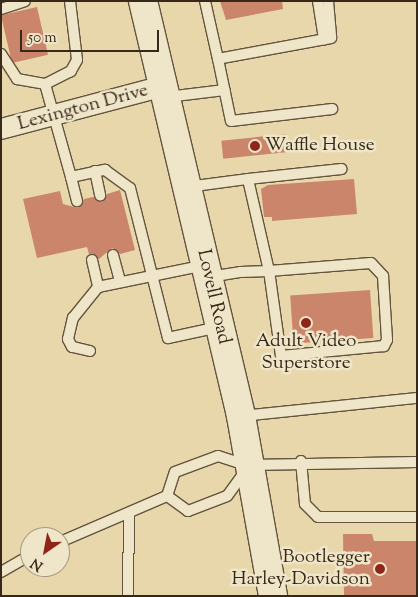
<!DOCTYPE html>
<html>
<head>
<meta charset="utf-8">
<style>
  body { margin:0 }
  #map { position:relative; width:418px; height:597px; overflow:hidden; background:#e7d7ab; font-family:"Sorts Mill Goudy",serif }
  div>[style] { position:absolute }
  [style*='--x'] { left:calc(var(--x)*1px); top:calc(var(--y)*1px); width:calc(var(--w)*1px); rotate:calc(var(--a)*1deg) }
  .building>* { inset:0; background:#ca856b; transform-origin:0 0 }
  .roads { filter:drop-shadow(1px 0 #63543e) drop-shadow(-1px 0 #63543e) drop-shadow(0 1px #63543e) drop-shadow(0 -1px #63543e) }
  .service>* { height:10px; margin:-5px; padding:0 5px; transform-origin:5px; border-radius:5px; background:#efe5c8 }
  .minor>* { height:20px; margin:-10px; padding:0 10px; transform-origin:10px; border-radius:10px; background:#efe5c8 }
  .secondary>* { height:28px; margin:-14px; padding:0 14px; transform-origin:14px; border-radius:14px; background:#efe5c8 }
  .dots>* { width:14px; height:14px; translate:-50% -50%; box-sizing:border-box; border:2px solid #efe5c8; border-radius:50% }
  span { translate:-50% -50%; white-space:nowrap; text-align:center; line-height:1.15; -webkit-text-stroke:5px #efe5c8; paint-order:stroke }
  .street-label { font-size:19px; color:#37281a }
  .poi-label { font-size:19px; color:#37281a }
  .left { translate:0 -50%; text-align:left }
  .right { translate:-100% -50%; text-align:right }
  .frame { position:absolute; inset:0; border:2px solid #37281a; pointer-events:none }
  .north { position:absolute; left:20px; top:527px; width:50px; height:50px; box-sizing:border-box; background:#efe5c8; border:1px solid #a59982; border-radius:50%; rotate:213deg; font-size:14px; font-weight:700; line-height:20px; text-align:center; color:#37281a }
  .north::after { content:''; display:block; margin:auto; width:18px; height:22px; background:#8f2418; clip-path:polygon(50% 0,100% 100%,50% 72%,0 100%) }
  .scale { position:absolute; left:20px; top:30px; width:139px; height:22px; box-sizing:border-box; border:2px solid #37281a; border-top:0; padding-left:6px; font-size:15px; line-height:18px; white-space:nowrap; color:#37281a; -webkit-text-stroke:4px #efe5c8; paint-order:stroke }
</style>
</head>
<body>
<div id="map">
  <div class="building">
    <div style="clip-path:polygon(220px 1px,282px 1px,283px 9px,226px 20px)"></div>
    <div style="left:37px;top:7px;width:49px;height:37px;rotate:77deg"></div>
    <div style="left:286px;top:134px;width:18px;height:65px;rotate:84deg"></div>
    <div style="clip-path:polygon(354px 179px,357px 214px,272px 221px,272px 217px,264px 217px,261px 189px,268px 185px)"></div>
    <div style="clip-path:polygon(120px 190px,135px 250px,120px 254px,112px 248px,99px 259px,89px 254px,87px 247px,37px 258px,23px 199px,60px 191px,63px 204px,78px 208px,84px 199px,93px 197px,102px 202px,107px 194px)"></div>
    <div style="left:370px;top:290px;width:48px;height:80px;rotate:86deg"></div>
    <div style="clip-path:polygon(343px 534px,372px 534px,374px 541px,417px 541px,417px 596px,344px 596px)"></div>
  </div>
  <div class="roads">
    <div class="service">
      <div style="--x:70;--y:1;--w:59;--a:83.2"></div>
      <div style="--x:77;--y:60;--w:13;--a:119"></div>
      <div style="--x:71;--y:71;--w:29;--a:153"></div>
      <div style="--x:45;--y:84;--w:97;--a:74.4"></div>
      <div style="--x:71;--y:177;--w:35;--a:-12"></div>
      <div style="--x:105;--y:170;--w:31;--a:36"></div>
      <div style="--x:130;--y:188;--w:155;--a:75.8"></div>
      <div style="--x:168;--y:338;--w:52;--a:-12.2"></div>
      <div style="--x:205;--y:1;--w:59;--a:77.4"></div>
      <div style="--x:318;--y:1;--w:39;--a:81"></div>
      <div style="--x:328;--y:1;--w:37;--a:85"></div>
      <div style="--x:331;--y:38;--w:115;--a:169.5"></div>
      <div style="--x:218;--y:59;--w:63;--a:78.2"></div>
      <div style="--x:231;--y:121;--w:102;--a:-6.8"></div>
      <div style="--x:1;--y:9;--w:25;--a:-18"></div>
      <div style="--x:1;--y:54;--w:30;--a:57"></div>
      <div style="--x:17;--y:79;--w:28;--a:10"></div>
      <div style="--x:167;--y:97;--w:58;--a:-6.9"></div>
      <div style="--x:95;--y:171;--w:25;--a:78"></div>
      <div style="--x:71;--y:177;--w:25;--a:76"></div>
      <div style="--x:187;--y:187;--w:62;--a:-7.5"></div>
      <div style="--x:113;--y:255;--w:28;--a:75"></div>
      <div style="--x:92;--y:260;--w:28;--a:77"></div>
      <div style="--x:209;--y:277;--w:31;--a:-9"></div>
      <div style="--x:240;--y:272;--w:29;--a:-2"></div>
      <div style="--x:269;--y:271;--w:102;--a:-4.5"></div>
      <div style="--x:371;--y:263;--w:18;--a:47"></div>
      <div style="--x:383;--y:276;--w:64;--a:86.4"></div>
      <div style="--x:387;--y:340;--w:7;--a:117"></div>
      <div style="--x:384;--y:346;--w:103;--a:174.5"></div>
      <div style="--x:281;--y:356;--w:86;--a:-98"></div>
      <div style="--x:269;--y:271;--w:94;--a:-102.9"></div>
      <div style="--x:248;--y:179;--w:94;--a:-6.1"></div>
      <div style="--x:90;--y:351;--w:18;--a:-167"></div>
      <div style="--x:72;--y:347;--w:9;--a:-117"></div>
      <div style="--x:68;--y:339;--w:22;--a:-77"></div>
      <div style="--x:73;--y:318;--w:40;--a:-51"></div>
      <div style="--x:98;--y:287;--w:109;--a:-11.6"></div>
      <div style="--x:242;--y:416;--w:176;--a:-5.9"></div>
      <div style="--x:218;--y:456;--w:33;--a:18"></div>
      <div style="--x:249;--y:466;--w:37;--a:126"></div>
      <div style="--x:227;--y:496;--w:42;--a:159"></div>
      <div style="--x:188;--y:511;--w:26;--a:-144"></div>
      <div style="--x:167;--y:496;--w:25;--a:-72"></div>
      <div style="--x:175;--y:472;--w:46;--a:-20.4"></div>
      <div style="--x:301;--y:461;--w:43;--a:84.7"></div>
      <div style="--x:305;--y:504;--w:18;--a:45"></div>
      <div style="--x:318;--y:517;--w:99;--a:0"></div>
      <div style="--x:250;--y:465;--w:167;--a:-1"></div>
      <div style="--x:60;--y:542;--w:116;--a:-23.3"></div>
      <div style="--x:1;--y:572;--w:34;--a:-30"></div>
      <div style="--x:128;--y:596;--w:83;--a:-89.3"></div>
    </div>
    <div class="minor">
      <div style="--x:1;--y:129;--w:169;--a:-14.8"></div>
    </div>
    <div class="secondary">
      <div style="--x:143;--y:1;--w:426;--a:76.7"></div>
      <div style="--x:241;--y:416;--w:183;--a:79.9"></div>
    </div>
  </div>
  <div class="dots">
    <div style="left:255px;top:146px;background:#8f2418"></div>
    <div style="left:306px;top:323px;background:#8f2418"></div>
    <div style="left:380px;top:569px;background:#8f2418"></div>
  </div>
  <div class="street-label">
    <span style="left:83px;top:108px;rotate:-15deg">Lexington Drive</span>
    <span style="left:213px;top:297px;rotate:77deg">Lovell Road</span>
  </div>
  <div class="poi-label">
    <span class="left" style="left:265px;top:146px">Waffle House</span>
    <span style="left:306px;top:353px">Adult Video<br>Superstore</span>
    <span class="right" style="left:370px;top:569px">Bootlegger<br>Harley-Davidson</span>
  </div>
  <div class="frame"></div>
  <div class="north">N</div>
  <div class="scale">50 m</div>
</div>
</body>
</html>
